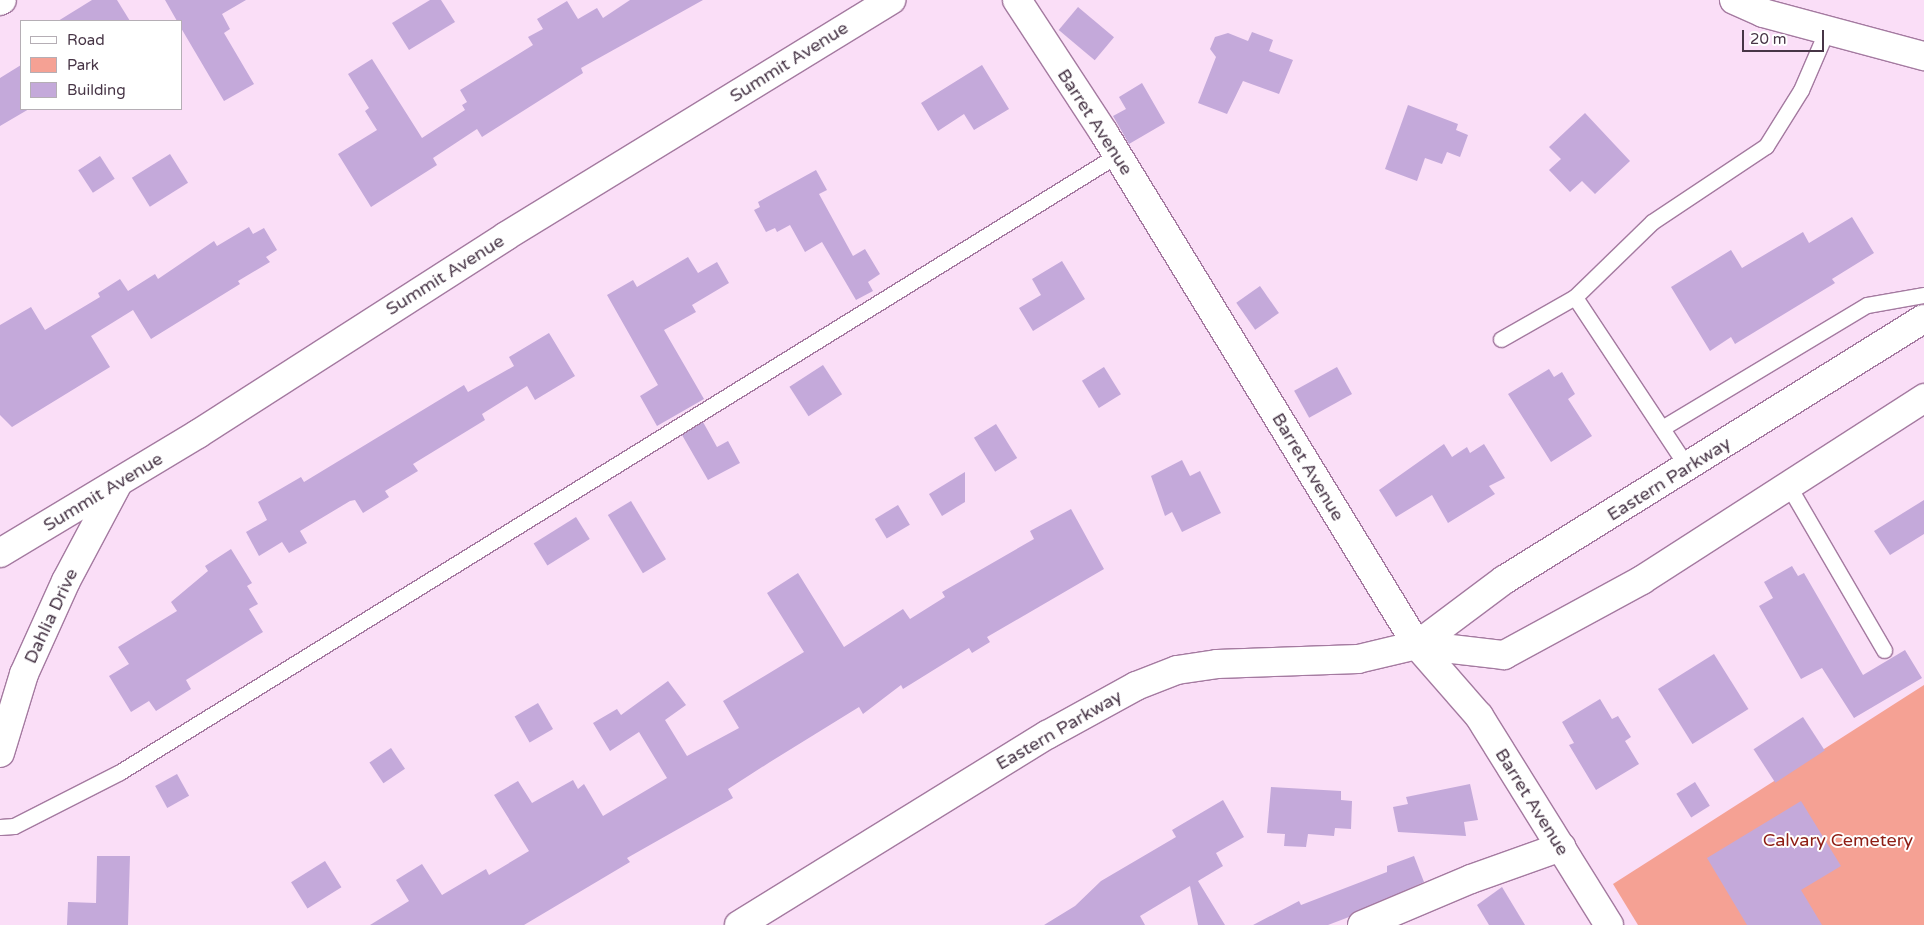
<!DOCTYPE html>
<html>
<head>
<meta charset="utf-8">
<style>
  body { margin:0 }
  #map { position:relative; width:1924px; height:925px; overflow:hidden; background:#fadef7; font-family:"Varela Round",sans-serif }
  div>[style] { position:absolute }
  [style*='--x'] { left:calc(var(--x)*1px); top:calc(var(--y)*1px); width:calc(var(--w)*1px); rotate:calc(var(--a)*1deg) }
  .green>* { inset:0; background:#f5a194 }
  .building>* { inset:0; background:#c4a9da; transform-origin:0 0 }
  .roads { filter:drop-shadow(1px 0 #a47aa0) drop-shadow(-1px 0 #a47aa0) drop-shadow(0 1px #a47aa0) drop-shadow(0 -1px #a47aa0) }
  .service>* { height:15px; margin:-7.5px; padding:0 7.5px; transform-origin:7.5px; border-radius:7.5px; background:#fff }
  .minor>* { height:28px; margin:-14px; padding:0 14px; transform-origin:14px; border-radius:14px; background:#fff }
  .tertiary>* { height:28px; margin:-14px; padding:0 14px; transform-origin:14px; border-radius:14px; background:#fff }
  .primary>* { height:28px; margin:-14px; padding:0 14px; transform-origin:14px; border-radius:14px; background:#fff }
  span { translate:-50% -50%; white-space:nowrap; text-align:center; line-height:1.15; -webkit-text-stroke:4px #fff; paint-order:stroke }
  .street-label { font-size:18px; color:#473546 }
  .park-label { font-size:18px; color:#8e1d14 }
  .legend { position:absolute; left:20px; top:20px; width:162px; height:90px; box-sizing:border-box; background:#fff; border:1px solid #b5aeb5; margin:0; padding:6px 9px; list-style:none; font-size:15px; color:#473546 }
  .legend li { display:flex; align-items:center; gap:10px; height:25px }
  .legend b { width:25px; border:1px solid #b5aeb5 }
  .scale { position:absolute; left:1742px; top:30px; width:82px; height:22px; box-sizing:border-box; border:2px solid #473546; border-top:0; padding-left:6px; font-size:15px; line-height:18px; white-space:nowrap; color:#473546; -webkit-text-stroke:4px #fff; paint-order:stroke }
</style>
</head>
<body>
<div id="map">
  <div class="green">
    <div style="clip-path:polygon(1924px 685px,1924px 925px,1638px 925px,1613px 884px)"></div>
  </div>
  <div class="building">
    <div style="clip-path:polygon(92px 0,117px 0,130px 21px,58px 21px)"></div>
    <div style="clip-path:polygon(165px 0,246px 0,222px 14px,230px 29px,224px 33px,254px 84px,224px 101px,181px 28px,181px 21px,177px 21px)"></div>
    <div style="clip-path:polygon(430px 0,441px 0,455px 22px,409px 50px,392px 23px)"></div>
    <div style="clip-path:polygon(630px 0,703px 0,581px 68px,583px 73px,482px 137px,477px 129px,433px 158px,437px 165px,371px 207px,338px 154px,377px 130px,365px 111px,369px 108px,348px 74px,372px 59px,422px 138px,465px 110px,462px 105px,467px 102px,460px 90px,533px 45px,528px 37px,543px 29px,537px 19px,567px 1px,578px 19px,597px 8px,603px 18px)"></div>
    <div style="left:1078px;top:7px;width:47px;height:30px;rotate:40deg"></div>
    <div style="clip-path:polygon(1252px 32px,1273px 40px,1269px 51px,1293px 60px,1279px 94px,1243px 81px,1227px 114px,1198px 103px,1216px 57px,1210px 49px,1215px 37px,1228px 33px,1248px 41px)"></div>
    <div style="clip-path:polygon(21px 65px,21px 109px,29px 109px,0 126px,0 78px)"></div>
    <div style="clip-path:polygon(982px 65px,1009px 109px,974px 130px,964px 114px,938px 131px,921px 103px)"></div>
    <div style="clip-path:polygon(1142px 83px,1165px 123px,1129px 144px,1113px 116px,1126px 109px,1119px 97px)"></div>
    <div style="clip-path:polygon(1408px 105px,1458px 124px,1456px 130px,1468px 135px,1460px 157px,1447px 152px,1442px 164px,1425px 158px,1417px 181px,1385px 169px)"></div>
    <div style="clip-path:polygon(1585px 113px,1630px 161px,1595px 194px,1582px 181px,1570px 192px,1549px 170px,1561px 159px,1549px 147px)"></div>
    <div style="left:170px;top:154px;width:34px;height:45px;rotate:58deg"></div>
    <div style="left:100px;top:156px;width:27px;height:26px;rotate:57deg"></div>
    <div style="clip-path:polygon(816px 170px,827px 190px,819px 194px,853px 256px,865px 249px,880px 274px,868px 282px,873px 291px,856px 300px,822px 242px,805px 252px,790px 225px,777px 232px,775px 228px,766px 232px,754px 210px,760px 207px,758px 202px)"></div>
    <div style="clip-path:polygon(1852px 217px,1874px 253px,1832px 279px,1835px 283px,1735px 344px,1731px 337px,1710px 351px,1671px 287px,1731px 250px,1742px 268px,1803px 232px,1809px 243px)"></div>
    <div style="clip-path:polygon(249px 227px,253px 234px,264px 228px,277px 250px,266px 257px,270px 262px,238px 281px,240px 284px,151px 339px,133px 310px,91px 336px,110px 367px,12px 427px,0 415px,0 325px,31px 307px,45px 330px,100px 297px,98px 293px,120px 279px,128px 291px,155px 274px,158px 279px,214px 241px,217px 246px)"></div>
    <div style="clip-path:polygon(688px 257px,698px 273px,717px 262px,729px 283px,692px 305px,696px 312px,664px 330px,704px 399px,657px 426px,640px 396px,658px 385px,607px 295px,633px 280px,637px 287px)"></div>
    <div style="clip-path:polygon(1062px 261px,1085px 299px,1033px 331px,1019px 308px,1041px 295px,1032px 279px)"></div>
    <div style="left:1260px;top:286px;width:33px;height:29px;rotate:55deg"></div>
    <div style="clip-path:polygon(549px 333px,575px 376px,535px 400px,527px 386px,482px 414px,485px 420px,413px 464px,418px 471px,385px 491px,389px 497px,363px 513px,355px 500px,350px 501px,300px 531px,307px 543px,289px 553px,282px 542px,259px 556px,246px 532px,267px 520px,258px 502px,301px 477px,304px 482px,464px 385px,468px 392px,514px 366px,509px 357px)"></div>
    <div style="left:823px;top:365px;width:35px;height:40px;rotate:57deg"></div>
    <div style="left:1104px;top:367px;width:32px;height:26px;rotate:58deg"></div>
    <div style="left:1337px;top:367px;width:31px;height:49px;rotate:61deg"></div>
    <div style="clip-path:polygon(1549px 369px,1554px 377px,1562px 372px,1575px 394px,1568px 399px,1592px 436px,1551px 462px,1508px 394px)"></div>
    <div style="clip-path:polygon(703px 422px,717px 447px,728px 441px,740px 463px,708px 480px,682px 435px)"></div>
    <div style="left:996px;top:424px;width:40px;height:26px;rotate:58deg"></div>
    <div style="clip-path:polygon(1444px 444px,1452px 457px,1467px 447px,1470px 453px,1484px 444px,1505px 478px,1489px 486px,1495px 494px,1448px 523px,1432px 495px,1396px 517px,1379px 490px)"></div>
    <div style="clip-path:polygon(1182px 460px,1190px 476px,1200px 471px,1221px 513px,1182px 532px,1172px 512px,1165px 516px,1151px 476px)"></div>
    <div style="clip-path:polygon(965px 472px,965px 502px,942px 516px,929px 494px)"></div>
    <div style="clip-path:polygon(1924px 500px,1924px 534px,1890px 555px,1874px 531px)"></div>
    <div style="left:631px;top:501px;width:68px;height:27px;rotate:59deg"></div>
    <div style="left:898px;top:505px;width:23px;height:27px;rotate:59deg"></div>
    <div style="clip-path:polygon(1071px 509px,1104px 569px,987px 637px,990px 642px,972px 653px,969px 648px,903px 689px,901px 685px,863px 714px,859px 707px,770px 762px,728px 789px,733px 798px,627px 858px,630px 862px,524px 925px,370px 925px,409px 901px,396px 880px,422px 864px,442px 895px,486px 869px,489px 875px,529px 851px,494px 795px,518px 781px,532px 803px,573px 780px,578px 789px,584px 784px,603px 816px,667px 778px,639px 732px,610px 751px,593px 723px,617px 709px,621px 715px,668px 681px,686px 705px,665px 720px,687px 756px,739px 728px,723px 701px,804px 652px,767px 593px,798px 573px,844px 647px,903px 609px,910px 619px,945px 597px,942px 592px,1034px 539px,1030px 531px)"></div>
    <div style="left:576px;top:517px;width:26px;height:50px;rotate:58deg"></div>
    <div style="clip-path:polygon(231px 549px,252px 583px,247px 586px,258px 604px,249px 609px,263px 632px,186px 680px,191px 689px,156px 711px,149px 701px,131px 712px,109px 676px,129px 664px,118px 647px,177px 611px,171px 602px,208px 571px,205px 566px)"></div>
    <div style="clip-path:polygon(1792px 566px,1798px 576px,1804px 573px,1863px 675px,1905px 650px,1922px 678px,1854px 718px,1822px 668px,1801px 679px,1759px 606px,1773px 598px,1764px 582px)"></div>
    <div style="left:1714px;top:654px;width:65px;height:66px;rotate:58deg"></div>
    <div style="clip-path:polygon(1600px 699px,1612px 719px,1618px 716px,1631px 737px,1625px 741px,1639px 764px,1596px 790px,1569px 745px,1574px 743px,1562px 722px)"></div>
    <div style="left:538px;top:703px;width:30px;height:27px;rotate:60deg"></div>
    <div style="left:1803px;top:717px;width:40px;height:59px;rotate:57deg"></div>
    <div style="left:391px;top:748px;width:25px;height:26px;rotate:56deg"></div>
    <div style="left:177px;top:774px;width:25px;height:25px;rotate:61deg"></div>
    <div style="left:1695px;top:782px;width:28px;height:22px;rotate:58deg"></div>
    <div style="clip-path:polygon(1470px 784px,1478px 820px,1464px 822px,1466px 836px,1398px 832px,1393px 807px,1408px 804px,1406px 797px)"></div>
    <div style="clip-path:polygon(1271px 787px,1341px 791px,1341px 800px,1352px 801px,1351px 829px,1335px 828px,1334px 836px,1308px 834px,1306px 847px,1284px 846px,1285px 834px,1267px 833px)"></div>
    <div style="clip-path:polygon(1223px 800px,1244px 837px,1216px 853px,1223px 866px,1198px 881px,1225px 925px,1198px 925px,1190px 886px,1140px 916px,1145px 925px,1044px 925px,1075px 906px,1101px 881px,1176px 837px,1172px 830px)"></div>
    <div style="clip-path:polygon(1801px 801px,1841px 866px,1801px 890px,1822px 925px,1747px 925px,1707px 858px)"></div>
    <div style="clip-path:polygon(97px 856px,130px 856px,128px 925px,67px 925px,68px 902px,96px 903px)"></div>
    <div style="clip-path:polygon(1414px 856px,1424px 882px,1349px 917px,1328px 925px,1253px 925px,1299px 901px,1301px 905px,1387px 872px,1387px 866px)"></div>
    <div style="left:325px;top:861px;width:31px;height:40px;rotate:58deg"></div>
    <div style="clip-path:polygon(1502px 887px,1525px 925px,1489px 925px,1477px 905px)"></div>
  </div>
  <div class="roads">
    <div class="service">
      <div style="--x:1501;--y:339;--w:85;--a:-29.6"></div>
      <div style="--x:1662;--y:428;--w:239;--a:-31"></div>
      <div style="--x:1867;--y:305;--w:58;--a:-10"></div>
      <div style="--x:1688;--y:468;--w:205;--a:-123.5"></div>
      <div style="--x:1575;--y:297;--w:107;--a:-44.2"></div>
      <div style="--x:1652;--y:222;--w:137;--a:-33.7"></div>
      <div style="--x:1766;--y:146;--w:66;--a:-58"></div>
      <div style="--x:1801;--y:90;--w:65;--a:-66.6"></div>
      <div style="--x:1788;--y:485;--w:191;--a:59.8"></div>
      <div style="--x:0;--y:827;--w:14;--a:-4"></div>
      <div style="--x:14;--y:826;--w:119;--a:-27"></div>
      <div style="--x:120;--y:772;--w:1172;--a:-31.75"></div>
    </div>
    <div class="minor">
      <div style="--x:1734;--y:0;--w:32;--a:24"></div>
      <div style="--x:1763;--y:13;--w:167;--a:15"></div>
      <div style="--x:0;--y:1;--w:2;--a:-27"></div>
      <div style="--x:0;--y:553;--w:231;--a:-31"></div>
      <div style="--x:198;--y:434;--w:366;--a:-32.7"></div>
      <div style="--x:506;--y:236;--w:452;--a:-31.5"></div>
      <div style="--x:1417;--y:645;--w:94;--a:48.9"></div>
      <div style="--x:1479;--y:716;--w:246;--a:58.1"></div>
      <div style="--x:0;--y:753;--w:83;--a:-73.1"></div>
      <div style="--x:24;--y:674;--w:102;--a:-65.7"></div>
      <div style="--x:66;--y:581;--w:109;--a:-62"></div>
      <div style="--x:1362;--y:925;--w:118;--a:-22.9"></div>
      <div style="--x:1471;--y:879;--w:96;--a:-19.6"></div>
    </div>
    <div class="tertiary">
      <div style="--x:1017;--y:0;--w:159;--a:56.8"></div>
      <div style="--x:1104;--y:133;--w:600;--a:58.56"></div>
    </div>
    <div class="primary">
      <div style="--x:1417;--y:645;--w:109;--a:-36.8"></div>
      <div style="--x:1504;--y:580;--w:494;--a:-31.9"></div>
      <div style="--x:739;--y:925;--w:362;--a:-31.7"></div>
      <div style="--x:1047;--y:735;--w:102;--a:-28.8"></div>
      <div style="--x:1136;--y:686;--w:44;--a:-21.3"></div>
      <div style="--x:1177;--y:670;--w:40;--a:-8.5"></div>
      <div style="--x:1217;--y:664;--w:141;--a:-2"></div>
      <div style="--x:1358;--y:659;--w:61;--a:-13.3"></div>
      <div style="--x:1417;--y:645;--w:88;--a:6.6"></div>
      <div style="--x:1504;--y:655;--w:157;--a:-28.5"></div>
      <div style="--x:1642;--y:580;--w:336;--a:-32.8"></div>
    </div>
  </div>
  <div class="street-label">
    <span style="left:789px;top:62px;rotate:-32deg">Summit Avenue</span>
    <span style="left:1095px;top:122px;rotate:57deg">Barret Avenue</span>
    <span style="left:445px;top:275px;rotate:-32deg">Summit Avenue</span>
    <span style="left:1308px;top:467px;rotate:59deg">Barret Avenue</span>
    <span style="left:1669px;top:479px;rotate:-32deg">Eastern Parkway</span>
    <span style="left:103px;top:492px;rotate:-31deg">Summit Avenue</span>
    <span style="left:51px;top:616px;rotate:-65deg">Dahlia Drive</span>
    <span style="left:1059px;top:730px;rotate:-30deg">Eastern Parkway</span>
    <span style="left:1532px;top:802px;rotate:58deg">Barret Avenue</span>
  </div>
  <div class="park-label">
    <span style="left:1838px;top:840px">Calvary Cemetery</span>
  </div>
  <ul class="legend">
  <li><b style="height:6px;background:#fff"></b>Road</li>
  <li><b style="height:14px;background:#f5a194"></b>Park</li>
  <li><b style="height:14px;background:#c4a9da"></b>Building</li>
  </ul>
  <div class="scale">20 m</div>
</div>
</body>
</html>
